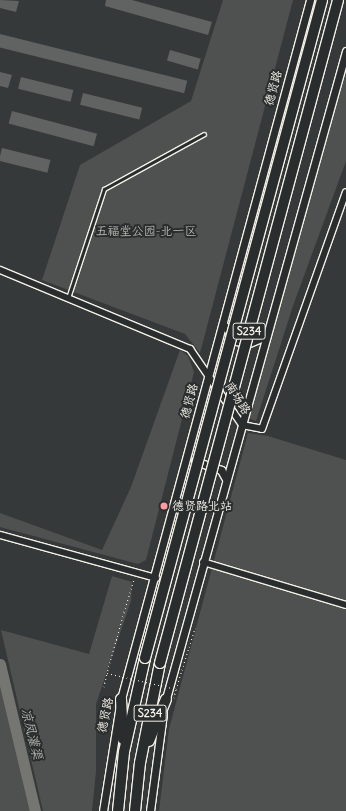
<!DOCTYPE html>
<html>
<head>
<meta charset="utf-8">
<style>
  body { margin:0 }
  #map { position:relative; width:346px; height:811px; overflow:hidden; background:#363939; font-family:Delius,"LXGW WenKai TC",sans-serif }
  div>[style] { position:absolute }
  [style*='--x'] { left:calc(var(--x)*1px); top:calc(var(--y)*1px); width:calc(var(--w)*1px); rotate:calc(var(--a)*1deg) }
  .green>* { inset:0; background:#4e514f }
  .river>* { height:11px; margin:-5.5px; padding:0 5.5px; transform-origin:5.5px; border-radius:5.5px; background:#757572 }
  .building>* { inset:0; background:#616362; transform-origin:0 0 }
  .path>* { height:1px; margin-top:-0.5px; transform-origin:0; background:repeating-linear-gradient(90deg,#f4f1e8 0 1px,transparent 0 4px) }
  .roads { filter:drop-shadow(1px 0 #f4f1e8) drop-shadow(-1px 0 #f4f1e8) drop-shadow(0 1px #f4f1e8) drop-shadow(0 -1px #f4f1e8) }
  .service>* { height:3px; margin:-1.5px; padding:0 1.5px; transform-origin:1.5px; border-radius:1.5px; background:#2a2d2e }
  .minor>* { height:6px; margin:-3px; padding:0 3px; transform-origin:3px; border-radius:3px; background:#2a2d2e }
  .tertiary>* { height:7px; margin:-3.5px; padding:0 3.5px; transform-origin:3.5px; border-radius:3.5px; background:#2a2d2e }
  .trunk>* { height:10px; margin:-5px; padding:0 5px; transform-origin:5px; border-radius:5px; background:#2a2d2e }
  .path-bridge>* { height:1px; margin-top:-0.5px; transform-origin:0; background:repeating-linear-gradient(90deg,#f4f1e8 0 1px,transparent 0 4px) }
  .bridges { filter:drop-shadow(1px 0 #f4f1e8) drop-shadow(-1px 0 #f4f1e8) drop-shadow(0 1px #f4f1e8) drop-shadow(0 -1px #f4f1e8) }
  .trunk-bridge>* { height:10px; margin:-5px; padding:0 5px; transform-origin:5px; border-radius:5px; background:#2a2d2e }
  .dots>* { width:11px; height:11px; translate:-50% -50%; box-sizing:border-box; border:2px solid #2a2d2e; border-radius:50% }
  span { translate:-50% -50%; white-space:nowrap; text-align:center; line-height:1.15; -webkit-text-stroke:4px #2a2d2e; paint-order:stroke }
  .shield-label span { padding:1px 3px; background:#2a2d2e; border:1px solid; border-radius:3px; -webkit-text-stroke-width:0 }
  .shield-label { font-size:11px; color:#f4f1e8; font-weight:700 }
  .street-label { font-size:12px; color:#f4f1e8 }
  .park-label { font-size:12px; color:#bab9b2 }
  .poi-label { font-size:12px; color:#f4f1e8 }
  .left { translate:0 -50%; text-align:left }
  .water-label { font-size:13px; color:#b4b3ad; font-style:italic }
</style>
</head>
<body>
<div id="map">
  <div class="green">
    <div style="clip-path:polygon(223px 0,293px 0,200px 353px,185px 334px,42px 280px,80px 165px,191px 101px)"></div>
    <div style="clip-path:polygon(346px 69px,346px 161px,293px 306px,256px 421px,249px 418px)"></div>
    <div style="clip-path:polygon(180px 350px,188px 356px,194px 372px,146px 560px,138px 564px,0 527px,0 513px,102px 550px,131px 487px)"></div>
    <div style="clip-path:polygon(248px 433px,268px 436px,346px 460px,346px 811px,159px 811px,169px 729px)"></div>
    <div style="clip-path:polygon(112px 576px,132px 582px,131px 601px,96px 704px,96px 771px,92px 811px,43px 811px,1px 630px,89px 654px)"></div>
    <div style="clip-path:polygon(0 683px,16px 745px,31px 811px,0 811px)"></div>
  </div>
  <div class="river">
    <div style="--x:0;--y:664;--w:151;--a:76.6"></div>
  </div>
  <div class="building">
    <div style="clip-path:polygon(0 0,19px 1px,16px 12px,0 8px)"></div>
    <div style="clip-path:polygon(106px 0,132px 0,212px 22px,208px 35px,105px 6px)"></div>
    <div style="left:0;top:34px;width:193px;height:13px;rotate:14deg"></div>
    <div style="left:170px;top:50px;width:32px;height:11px;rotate:16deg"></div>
    <div style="clip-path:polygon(0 72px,12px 75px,8px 88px,0 86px)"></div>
    <div style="left:21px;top:77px;width:54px;height:12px;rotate:14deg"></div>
    <div style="left:83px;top:93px;width:61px;height:12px;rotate:14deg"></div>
    <div style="left:12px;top:111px;width:88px;height:13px;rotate:15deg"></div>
    <div style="left:2px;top:148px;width:50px;height:13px;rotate:14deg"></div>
  </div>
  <div class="path">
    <div style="--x:124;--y:612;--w:34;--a:-73"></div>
    <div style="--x:104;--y:687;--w:14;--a:-78"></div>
    <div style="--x:174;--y:698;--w:9;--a:-77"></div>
  </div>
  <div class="roads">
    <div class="service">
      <div style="--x:68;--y:298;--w:115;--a:-71.7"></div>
      <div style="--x:104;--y:189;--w:114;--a:-28.8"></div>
    </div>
    <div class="minor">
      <div style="--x:0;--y:270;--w:206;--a:22.6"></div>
      <div style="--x:190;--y:349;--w:92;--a:55.6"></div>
      <div style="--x:242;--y:425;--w:20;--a:11"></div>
      <div style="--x:262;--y:429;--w:251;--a:-70.5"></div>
      <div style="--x:0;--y:535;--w:162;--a:15.4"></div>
      <div style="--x:203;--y:562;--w:149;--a:16.7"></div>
    </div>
    <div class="tertiary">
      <div style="--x:223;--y:324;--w:22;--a:51"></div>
      <div style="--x:237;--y:341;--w:10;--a:17"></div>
      <div style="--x:247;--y:344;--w:21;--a:-23"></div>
      <div style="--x:195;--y:461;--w:28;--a:19"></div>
      <div style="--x:221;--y:470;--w:10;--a:61"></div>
      <div style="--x:165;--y:702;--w:676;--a:-74.46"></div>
      <div style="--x:103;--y:811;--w:113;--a:-80.9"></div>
      <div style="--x:121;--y:699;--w:724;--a:-74.87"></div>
      <div style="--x:150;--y:811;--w:98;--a:-82.4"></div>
    </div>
    <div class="trunk">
      <div style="--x:121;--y:699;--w:40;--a:87.1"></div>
      <div style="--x:149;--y:741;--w:45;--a:-68"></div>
      <div style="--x:118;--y:811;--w:59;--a:-84.2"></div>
      <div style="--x:124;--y:752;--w:96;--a:-77.4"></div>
      <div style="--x:135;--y:811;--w:48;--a:-84.1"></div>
      <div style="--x:140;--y:763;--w:102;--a:-78.7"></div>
    </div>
  </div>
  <div class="path-bridge">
    <div style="--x:124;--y:612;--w:63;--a:105.6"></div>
    <div style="--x:107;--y:673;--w:71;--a:13.1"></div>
    <div style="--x:176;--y:689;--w:64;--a:-72.7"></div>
  </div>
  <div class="bridges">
    <div class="trunk-bridge">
      <div style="--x:145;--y:658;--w:681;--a:-74.94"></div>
      <div style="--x:160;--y:663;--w:686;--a:-74.97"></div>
    </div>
  </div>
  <div class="dots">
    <div style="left:164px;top:506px;background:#ff9aa2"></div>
  </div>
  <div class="shield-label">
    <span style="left:249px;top:331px">S234</span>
    <span style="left:150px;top:713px">S234</span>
  </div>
  <div class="street-label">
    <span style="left:273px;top:88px;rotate:-75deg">德贤路</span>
    <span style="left:238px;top:398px;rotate:58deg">南场路</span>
    <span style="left:189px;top:401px;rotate:-75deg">德贤路</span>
    <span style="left:105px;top:715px;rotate:-78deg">德贤路</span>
  </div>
  <div class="park-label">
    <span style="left:146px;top:231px">五福堂公园-北一区</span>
  </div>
  <div class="poi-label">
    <span class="left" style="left:172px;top:506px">德贤路北站</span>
  </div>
  <div class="water-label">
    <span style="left:31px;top:734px;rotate:76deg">凉凤灌渠</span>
  </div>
</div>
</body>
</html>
